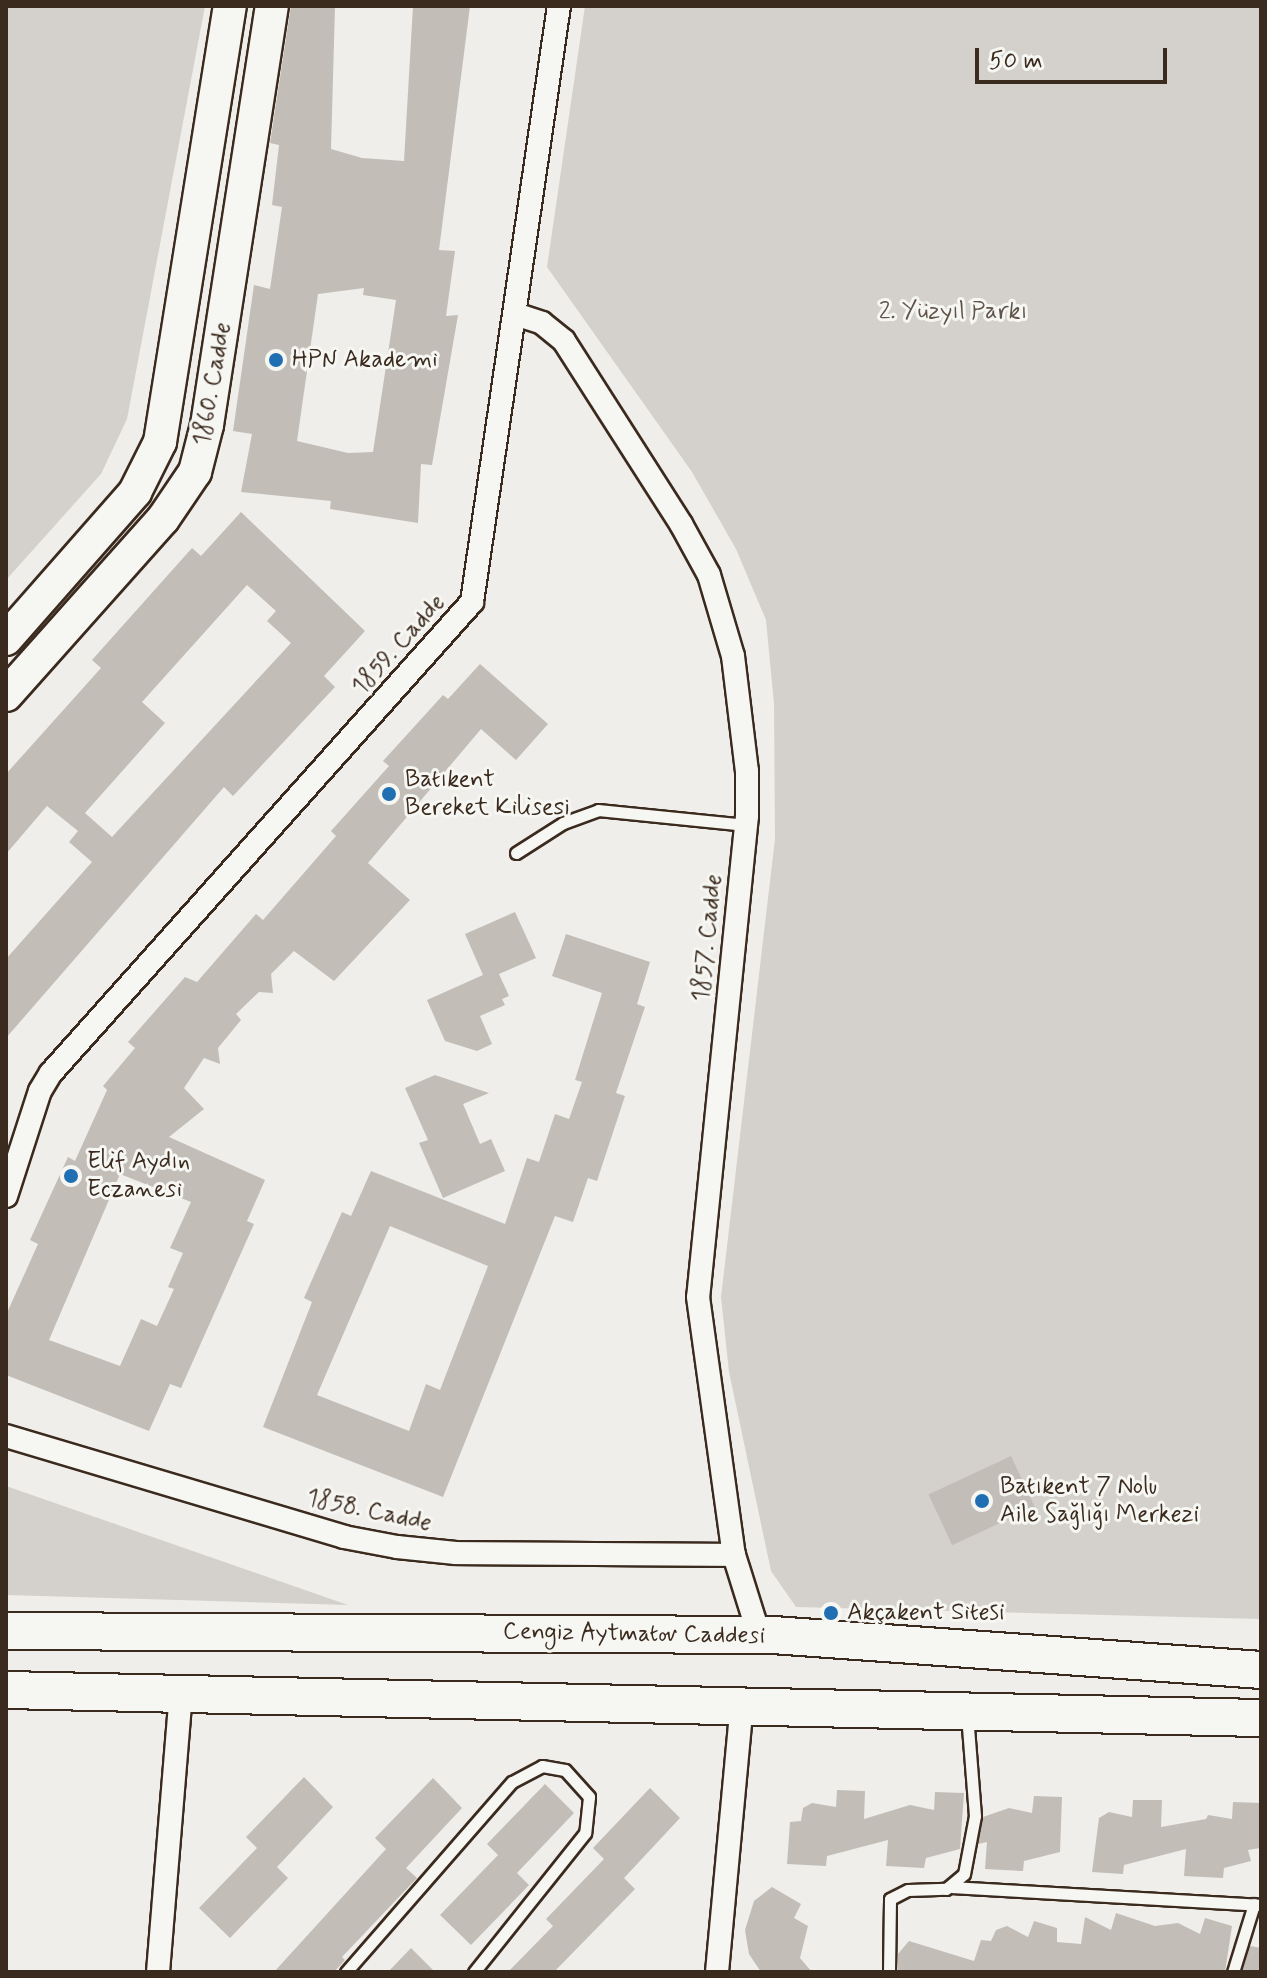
<!DOCTYPE html>
<html>
<head>
<meta charset="utf-8">
<style>
  body { margin:0 }
  #map { position:relative; width:1267px; height:1978px; overflow:hidden; background:#efeeea; font-family:Mynerve,sans-serif }
  div>[style] { position:absolute }
  [style*='--x'] { left:calc(var(--x)*1px); top:calc(var(--y)*1px); width:calc(var(--w)*1px); rotate:calc(var(--a)*1deg) }
  .green>* { inset:0; background:#d4d1cc }
  .building>* { inset:0; background:#c2bdb7; transform-origin:0 0 }
  .roads { filter:drop-shadow(2px 0 #3b2a1e) drop-shadow(-2px 0 #3b2a1e) drop-shadow(0 2px #3b2a1e) drop-shadow(0 -2px #3b2a1e) }
  .lane>* { height:11px; margin:-5.5px; padding:0 5.5px; transform-origin:5.5px; border-radius:5.5px; background:#f6f6f2 }
  .street>* { height:22px; margin:-11px; padding:0 11px; transform-origin:11px; border-radius:11px; background:#f6f6f2 }
  .secondary>* { height:32px; margin:-16px; padding:0 16px; transform-origin:16px; border-radius:16px; background:#f6f6f2 }
  .primary>* { height:36px; margin:-18px; padding:0 18px; transform-origin:18px; border-radius:18px; background:#f6f6f2 }
  .dots>* { width:22px; height:22px; translate:-50% -50%; box-sizing:border-box; border:4px solid #f6f6f2; border-radius:50% }
  span { translate:-50% -50%; white-space:nowrap; text-align:center; line-height:1.15; -webkit-text-stroke:6px #f6f6f2; paint-order:stroke }
  .park-label { font-size:24px; color:#61544a }
  .poi-label { font-size:24px; color:#3b2a1e }
  .left { translate:0 -50%; text-align:left }
  .street-label { font-size:24px; color:#3b2a1e }
  .frame { position:absolute; inset:0; border:8px solid #3b2a1e; pointer-events:none }
  .scale { position:absolute; left:975px; top:48px; width:192px; height:36px; box-sizing:border-box; border:4px solid #3b2a1e; border-top:0; padding-left:10px; font-size:24px; line-height:28px; white-space:nowrap; color:#3b2a1e; -webkit-text-stroke:6px #f6f6f2; paint-order:stroke }
</style>
</head>
<body>
<div id="map">
  <div class="green">
    <div style="clip-path:polygon(6px 6px,205px 6px,127px 419px,101px 474px,6px 580px)"></div>
    <div style="clip-path:polygon(585px 6px,1261px 6px,1261px 1619px,796px 1607px,771px 1571px,729px 1372px,721px 1297px,775px 839px,774px 704px,766px 620px,736px 549px,692px 472px,547px 267px)"></div>
    <div style="clip-path:polygon(6px 1486px,348px 1605px,6px 1595px)"></div>
  </div>
  <div class="building">
    <div style="clip-path:polygon(evenodd,291px 6px,335px 6px,331px 149px,362px 158px,404px 161px,413px 6px,470px 6px,439px 250px,455px 251px,446px 316px,458px 315px,432px 465px,421px 464px,418px 523px,330px 509px,331px 501px,241px 492px,252px 434px,233px 431px,254px 285px,270px 289px,282px 207px,272px 205px,279px 145px,270px 143px,291px 6px,364px 288px,363px 295px,396px 300px,373px 452px,348px 453px,297px 441px,318px 294px,364px 288px)"></div>
    <div style="clip-path:polygon(evenodd,241px 512px,365px 631px,324px 676px,335px 687px,233px 796px,224px 787px,6px 1038px,6px 959px,92px 862px,69px 842px,78px 831px,47px 806px,6px 854px,6px 774px,101px 668px,92px 660px,192px 548px,201px 556px,241px 512px,247px 585px,276px 611px,267px 621px,291px 643px,112px 837px,85px 813px,165px 723px,142px 702px,247px 585px)"></div>
    <div style="clip-path:polygon(evenodd,480px 664px,548px 724px,516px 760px,481px 729px,368px 863px,410px 900px,334px 981px,294px 951px,271px 974px,273px 993px,259px 992px,236px 1014px,241px 1020px,218px 1048px,220px 1064px,204px 1058px,184px 1088px,204px 1109px,169px 1137px,265px 1180px,247px 1221px,254px 1224px,181px 1388px,170px 1384px,149px 1431px,6px 1375px,6px 1315px,38px 1244px,30px 1240px,68px 1157px,75px 1161px,107px 1090px,103px 1086px,135px 1048px,128px 1042px,185px 977px,197px 982px,256px 914px,263px 920px,336px 836px,331px 831px,389px 766px,383px 761px,443px 695px,448px 699px,480px 664px,120px 1174px,191px 1202px,170px 1248px,183px 1253px,168px 1287px,174px 1289px,157px 1326px,141px 1319px,120px 1366px,49px 1340px,120px 1174px)"></div>
    <div style="clip-path:polygon(515px 912px,536px 958px,499px 974px,509px 996px,502px 999px,505px 1005px,480px 1016px,492px 1044px,477px 1051px,445px 1041px,427px 1000px,483px 975px,465px 934px)"></div>
    <div style="clip-path:polygon(evenodd,566px 934px,650px 962px,637px 1004px,645px 1007px,616px 1093px,625px 1096px,597px 1181px,588px 1178px,573px 1222px,555px 1216px,443px 1497px,263px 1427px,312px 1302px,304px 1298px,342px 1212px,351px 1216px,371px 1171px,505px 1224px,527px 1158px,539px 1162px,555px 1114px,569px 1119px,582px 1082px,575px 1080px,602px 993px,552px 976px,566px 934px,390px 1226px,488px 1266px,440px 1390px,426px 1384px,409px 1431px,317px 1395px,390px 1226px)"></div>
    <div style="clip-path:polygon(435px 1075px,489px 1093px,463px 1104px,480px 1144px,491px 1139px,505px 1171px,443px 1198px,419px 1143px,428px 1140px,405px 1088px)"></div>
    <div style="left:1011px;top:1456px;width:56px;height:91px;rotate:65deg"></div>
    <div style="clip-path:polygon(304px 1777px,333px 1807px,277px 1867px,288px 1878px,230px 1938px,199px 1908px,257px 1848px,246px 1837px)"></div>
    <div style="clip-path:polygon(433px 1778px,462px 1808px,406px 1868px,417px 1878px,342px 1957px,345px 1960px,334px 1972px,274px 1972px,386px 1849px,375px 1838px)"></div>
    <div style="clip-path:polygon(545px 1784px,574px 1813px,517px 1873px,529px 1885px,471px 1945px,440px 1915px,498px 1855px,487px 1844px)"></div>
    <div style="clip-path:polygon(650px 1788px,680px 1818px,624px 1878px,635px 1889px,554px 1972px,508px 1972px,553px 1926px,546px 1919px,604px 1859px,593px 1848px)"></div>
    <div style="clip-path:polygon(837px 1790px,865px 1791px,864px 1819px,910px 1805px,934px 1810px,935px 1792px,964px 1793px,960px 1849px,926px 1858px,924px 1868px,886px 1866px,888px 1840px,827px 1856px,826px 1866px,787px 1864px,790px 1822px,801px 1821px,803px 1808px,812px 1803px,836px 1807px)"></div>
    <div style="clip-path:polygon(1034px 1796px,1062px 1797px,1060px 1852px,1024px 1861px,1023px 1871px,985px 1869px,987px 1842px,978px 1844px,983px 1817px,1009px 1808px,1032px 1813px)"></div>
    <div style="clip-path:polygon(1133px 1800px,1162px 1800px,1161px 1827px,1206px 1819px,1208px 1815px,1232px 1819px,1233px 1802px,1261px 1803px,1260px 1848px,1248px 1850px,1251px 1861px,1224px 1868px,1223px 1878px,1184px 1876px,1186px 1849px,1124px 1865px,1123px 1874px,1092px 1872px,1099px 1818px,1109px 1812px,1132px 1817px)"></div>
    <div style="clip-path:polygon(772px 1887px,801px 1904px,794px 1918px,808px 1926px,800px 1958px,812px 1972px,761px 1972px,749px 1954px,745px 1930px,754px 1901px)"></div>
    <div style="clip-path:polygon(1116px 1913px,1155px 1926px,1178px 1923px,1200px 1934px,1205px 1918px,1232px 1926px,1225px 1972px,898px 1972px,898px 1954px,909px 1941px,974px 1961px,981px 1940px,991px 1941px,996px 1930px,1007px 1926px,1028px 1937px,1034px 1921px,1057px 1928px,1057px 1942px,1081px 1944px,1085px 1917px,1111px 1930px)"></div>
    <div style="clip-path:polygon(1250px 1946px,1261px 1948px,1261px 1972px,1242px 1972px)"></div>
    <div style="clip-path:polygon(411px 1948px,435px 1972px,388px 1972px)"></div>
  </div>
  <div class="roads">
    <div class="lane">
      <div style="--x:516;--y:853;--w:56;--a:-32.6"></div>
      <div style="--x:563;--y:823;--w:37;--a:-20"></div>
      <div style="--x:598;--y:810;--w:149;--a:5.8"></div>
      <div style="--x:952;--y:1887;--w:310;--a:3.3"></div>
      <div style="--x:346;--y:1972;--w:252;--a:-48.9"></div>
      <div style="--x:512;--y:1782;--w:34;--a:-28"></div>
      <div style="--x:542;--y:1766;--w:23;--a:10"></div>
      <div style="--x:565;--y:1770;--w:36;--a:48"></div>
      <div style="--x:589;--y:1797;--w:36;--a:96"></div>
      <div style="--x:585;--y:1833;--w:178;--a:128.6"></div>
      <div style="--x:889;--y:1972;--w:73;--a:-89.2"></div>
      <div style="--x:890;--y:1899;--w:20;--a:-27"></div>
      <div style="--x:908;--y:1890;--w:38;--a:-2"></div>
      <div style="--x:946;--y:1889;--w:23;--a:-40"></div>
      <div style="--x:964;--y:1874;--w:59;--a:-79.3"></div>
      <div style="--x:975;--y:1816;--w:101;--a:-94.5"></div>
      <div style="--x:1233;--y:1972;--w:71;--a:-72.8"></div>
    </div>
    <div class="street">
      <div style="--x:515;--y:314;--w:28;--a:18"></div>
      <div style="--x:542;--y:323;--w:28;--a:39"></div>
      <div style="--x:564;--y:341;--w:217;--a:57.4"></div>
      <div style="--x:681;--y:524;--w:58;--a:61.2"></div>
      <div style="--x:709;--y:575;--w:84;--a:73.5"></div>
      <div style="--x:733;--y:656;--w:116;--a:83.1"></div>
      <div style="--x:747;--y:771;--w:45;--a:90"></div>
      <div style="--x:747;--y:816;--w:483;--a:95.8"></div>
      <div style="--x:698;--y:1297;--w:260;--a:82.1"></div>
      <div style="--x:734;--y:1555;--w:84;--a:72.6"></div>
      <div style="--x:6;--y:1196;--w:110;--a:-72.1"></div>
      <div style="--x:40;--y:1091;--w:21;--a:-59"></div>
      <div style="--x:51;--y:1073;--w:632;--a:-48.21"></div>
      <div style="--x:472;--y:602;--w:602;--a:-81.7"></div>
      <div style="--x:6;--y:1436;--w:353;--a:16.6"></div>
      <div style="--x:344;--y:1537;--w:54;--a:10.7"></div>
      <div style="--x:397;--y:1547;--w:59;--a:5.8"></div>
      <div style="--x:456;--y:1553;--w:278;--a:0.4"></div>
      <div style="--x:158;--y:1972;--w:281;--a:-85.3"></div>
      <div style="--x:717;--y:1972;--w:268;--a:-84.7"></div>
    </div>
    <div class="secondary">
      <div style="--x:6;--y:639;--w:196;--a:-48.7"></div>
      <div style="--x:135;--y:492;--w:56;--a:-63.4"></div>
      <div style="--x:160;--y:442;--w:442;--a:-80.9"></div>
      <div style="--x:6;--y:695;--w:236;--a:-48.3"></div>
      <div style="--x:163;--y:519;--w:57;--a:-55.8"></div>
      <div style="--x:195;--y:472;--w:49;--a:-75.7"></div>
      <div style="--x:207;--y:425;--w:424;--a:-81.2"></div>
    </div>
    <div class="primary">
      <div style="--x:6;--y:1631;--w:767;--a:0.3"></div>
      <div style="--x:773;--y:1635;--w:489;--a:4.1"></div>
      <div style="--x:6;--y:1690;--w:1255;--a:1.28"></div>
    </div>
  </div>
  <div class="dots">
    <div style="left:276px;top:360px;background:#1f6fb2"></div>
    <div style="left:389px;top:794px;background:#1f6fb2"></div>
    <div style="left:71px;top:1176px;background:#1f6fb2"></div>
    <div style="left:982px;top:1501px;background:#1f6fb2"></div>
    <div style="left:831px;top:1613px;background:#1f6fb2"></div>
  </div>
  <div class="park-label">
    <span style="left:953px;top:312px">2. Yüzyıl Parkı</span>
  </div>
  <div class="poi-label">
    <span class="left" style="left:292px;top:360px">HPN Akademi</span>
    <span class="left" style="left:405px;top:794px">Batıkent<br>Bereket Kilisesi</span>
    <span class="left" style="left:87px;top:1176px">Elif Aydın<br>Eczanesi</span>
    <span class="left" style="left:1000px;top:1501px">Batıkent 7 Nolu<br>Aile Sağlığı Merkezi</span>
    <span class="left" style="left:847px;top:1613px">Akçakent Sitesi</span>
  </div>
  <div class="street-label">
    <span style="left:213px;top:384px;rotate:-80deg">1860. Cadde</span>
    <span style="left:399px;top:645px;rotate:-48deg">1859. Cadde</span>
    <span style="left:708px;top:938px;rotate:-84deg">1857. Cadde</span>
    <span style="left:369px;top:1511px;rotate:12deg">1858. Cadde</span>
    <span style="left:634px;top:1634px;rotate:1deg">Cengiz Aytmatov Caddesi</span>
  </div>
  <div class="frame"></div>
  <div class="scale">50 m</div>
</div>
</body>
</html>
